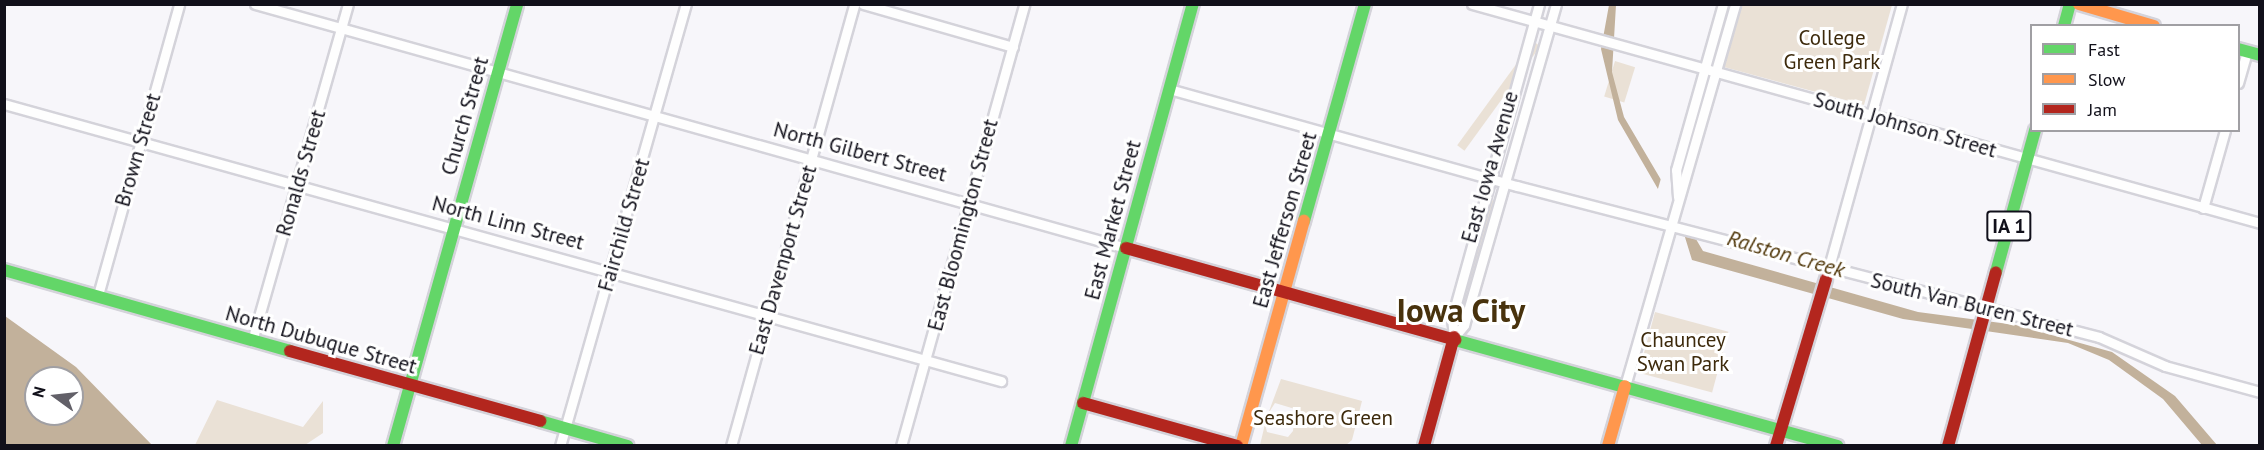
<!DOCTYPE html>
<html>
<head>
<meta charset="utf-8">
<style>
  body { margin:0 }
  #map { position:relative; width:2264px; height:450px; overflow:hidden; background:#f7f6fa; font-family:"PT Sans",sans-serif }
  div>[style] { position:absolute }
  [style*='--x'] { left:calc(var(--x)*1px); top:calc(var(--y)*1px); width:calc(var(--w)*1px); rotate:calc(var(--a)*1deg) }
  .green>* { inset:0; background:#eae1d6; transform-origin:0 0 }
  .water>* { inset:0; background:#c2b19b }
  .pier>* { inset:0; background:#f7f6fa }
  .roads { filter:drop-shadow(2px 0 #d4d3da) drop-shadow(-2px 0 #d4d3da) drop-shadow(0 2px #d4d3da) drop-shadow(0 -2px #d4d3da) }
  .street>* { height:9px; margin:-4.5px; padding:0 4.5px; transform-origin:4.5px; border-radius:4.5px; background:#fefefe }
  .fast>* { height:12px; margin:-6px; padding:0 6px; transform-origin:6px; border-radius:6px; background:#63d668 }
  .slow>* { height:12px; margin:-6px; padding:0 6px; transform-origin:6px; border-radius:6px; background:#ff974d }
  .jam>* { height:12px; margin:-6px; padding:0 6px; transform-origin:6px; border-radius:6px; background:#b3261e }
  span { translate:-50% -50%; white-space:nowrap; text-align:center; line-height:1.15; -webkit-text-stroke:6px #fff; paint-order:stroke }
  .shield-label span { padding:2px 4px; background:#fff; border:2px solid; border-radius:4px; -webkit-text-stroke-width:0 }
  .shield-label { font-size:20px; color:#11101a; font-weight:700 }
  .park-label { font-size:21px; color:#3d2a0c }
  .street-label { font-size:21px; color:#11101a }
  .water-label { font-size:22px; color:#52390c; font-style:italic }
  .town-label { font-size:33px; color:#48320d; font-weight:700 }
  .frame { position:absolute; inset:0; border:6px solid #11101a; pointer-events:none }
  .legend { position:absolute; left:2030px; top:24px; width:210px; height:108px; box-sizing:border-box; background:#fff; border:2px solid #a09fa3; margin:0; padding:8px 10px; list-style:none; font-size:18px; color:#11101a }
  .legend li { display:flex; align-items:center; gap:12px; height:30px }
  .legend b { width:30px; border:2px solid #a09fa3 }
  .north { position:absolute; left:24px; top:366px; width:60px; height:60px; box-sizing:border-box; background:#fff; border:2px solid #a09fa3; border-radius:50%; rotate:285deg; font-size:16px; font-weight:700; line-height:24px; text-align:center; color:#11101a }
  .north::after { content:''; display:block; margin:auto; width:21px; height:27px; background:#626068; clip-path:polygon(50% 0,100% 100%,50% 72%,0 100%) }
</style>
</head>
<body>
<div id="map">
  <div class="green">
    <div style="clip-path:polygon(1741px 5px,1892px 5px,1864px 105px,1724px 67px)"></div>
    <div style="left:1533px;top:41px;width:9px;height:129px;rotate:36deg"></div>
    <div style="left:1615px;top:61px;width:21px;height:37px;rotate:17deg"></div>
    <div style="clip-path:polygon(1487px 198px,1496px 202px,1457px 323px,1454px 320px)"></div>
    <div style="left:1655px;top:312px;width:76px;height:63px;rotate:15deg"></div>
    <div style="clip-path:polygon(1281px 379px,1362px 401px,1352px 440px,1346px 445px,1260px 445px,1265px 424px,1267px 432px,1288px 437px,1293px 431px,1295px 409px,1275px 403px,1268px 414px)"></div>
    <div style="clip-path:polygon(217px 400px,303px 427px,323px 401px,323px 433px,305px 445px,195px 445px)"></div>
  </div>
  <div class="water">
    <div style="clip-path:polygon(1609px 5px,1616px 5px,1612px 72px,1624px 117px,1703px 251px,1918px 312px,2016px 325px,2112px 352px,2175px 396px,2217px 445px,2202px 445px,2163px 399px,2109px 360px,2068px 343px,1903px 319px,1692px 260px,1684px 234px,1618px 120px,1601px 49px)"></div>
    <div style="clip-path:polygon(evenodd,5px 316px,76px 367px,152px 445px,5px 445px,5px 316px,36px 378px,72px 378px,72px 414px,36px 414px,36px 378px)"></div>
  </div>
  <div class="pier">
    <div style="clip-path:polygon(1662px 175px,1669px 186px,1696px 231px,1684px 235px,1657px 192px)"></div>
  </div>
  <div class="roads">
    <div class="street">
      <div style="--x:255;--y:4;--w:905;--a:15.65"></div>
      <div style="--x:863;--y:4;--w:156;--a:16"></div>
      <div style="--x:1472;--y:4;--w:818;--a:15.53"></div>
      <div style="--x:2238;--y:83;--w:33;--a:-74"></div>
      <div style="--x:1169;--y:89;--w:361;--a:15.6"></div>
      <div style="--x:1517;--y:186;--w:601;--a:14.54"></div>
      <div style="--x:2099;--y:337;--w:72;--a:23.7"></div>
      <div style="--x:2165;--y:366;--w:98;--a:15.3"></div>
      <div style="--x:4;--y:104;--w:1035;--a:15.53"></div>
      <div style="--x:1678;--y:197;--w:27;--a:-94"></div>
      <div style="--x:1676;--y:170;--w:173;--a:-74.2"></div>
      <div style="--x:2203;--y:208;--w:81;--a:-74.2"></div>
      <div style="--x:1827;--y:274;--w:280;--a:-74.5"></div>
      <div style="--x:98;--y:295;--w:302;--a:-74.4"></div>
      <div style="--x:1454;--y:337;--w:16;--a:-50"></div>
      <div style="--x:1464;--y:325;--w:334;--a:-74"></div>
      <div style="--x:1454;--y:337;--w:19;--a:-96"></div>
      <div style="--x:1452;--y:318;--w:326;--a:-74.5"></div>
      <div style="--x:252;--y:341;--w:350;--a:-74.1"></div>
      <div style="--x:1625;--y:386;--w:398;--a:-73.9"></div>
      <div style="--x:560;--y:446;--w:460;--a:-74.1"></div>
      <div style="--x:731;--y:446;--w:459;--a:-74.4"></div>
      <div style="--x:901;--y:446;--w:459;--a:-74.4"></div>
    </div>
    <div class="fast">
      <div style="--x:2064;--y:26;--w:23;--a:-75"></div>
      <div style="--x:2238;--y:49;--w:23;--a:15"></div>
      <div style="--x:1304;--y:221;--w:225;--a:-74.3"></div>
      <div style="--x:4;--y:270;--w:297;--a:15.8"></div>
      <div style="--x:1996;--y:272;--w:147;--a:-74.6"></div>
      <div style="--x:1455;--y:340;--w:397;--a:15.5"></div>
      <div style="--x:540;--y:421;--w:91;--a:15.9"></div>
      <div style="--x:393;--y:446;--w:459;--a:-74.3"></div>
      <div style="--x:1071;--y:446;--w:459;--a:-74.6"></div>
    </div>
    <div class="slow">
      <div style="--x:2079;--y:4;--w:78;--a:16.3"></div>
      <div style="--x:1241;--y:446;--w:234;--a:-74.4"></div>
      <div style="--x:1608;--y:446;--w:62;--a:-74.2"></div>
    </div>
    <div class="jam">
      <div style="--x:1126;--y:248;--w:342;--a:15.6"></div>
      <div style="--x:290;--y:351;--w:260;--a:15.6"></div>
      <div style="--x:1083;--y:403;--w:160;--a:15.6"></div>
      <div style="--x:1424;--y:446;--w:113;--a:-74.6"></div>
      <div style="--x:1776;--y:446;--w:174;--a:-73.3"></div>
      <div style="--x:1948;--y:446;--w:180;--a:-74.6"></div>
    </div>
  </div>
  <div class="shield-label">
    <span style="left:2009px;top:226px">IA 1</span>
  </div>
  <div class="park-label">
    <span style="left:1832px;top:50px">College<br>Green Park</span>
    <span style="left:1683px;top:352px">Chauncey<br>Swan Park</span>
    <span style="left:1323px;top:418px">Seashore Green</span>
  </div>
  <div class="street-label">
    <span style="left:465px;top:116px;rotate:-74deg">Church Street</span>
    <span style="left:1905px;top:125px;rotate:16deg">South Johnson Street</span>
    <span style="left:138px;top:150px;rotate:-74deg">Brown Street</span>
    <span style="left:860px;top:152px;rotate:15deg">North Gilbert Street</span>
    <span style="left:1490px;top:167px;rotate:-74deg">East Iowa Avenue</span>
    <span style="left:301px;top:173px;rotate:-74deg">Ronalds Street</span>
    <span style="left:1113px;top:220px;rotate:-75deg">East Market Street</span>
    <span style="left:1285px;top:220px;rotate:-74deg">East Jefferson Street</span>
    <span style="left:508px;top:223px;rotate:15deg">North Linn Street</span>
    <span style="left:624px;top:225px;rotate:-74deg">Fairchild Street</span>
    <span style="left:963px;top:225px;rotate:-75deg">East Bloomington Street</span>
    <span style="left:783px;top:260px;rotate:-74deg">East Davenport Street</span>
    <span style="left:1972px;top:305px;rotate:14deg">South Van Buren Street</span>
    <span style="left:321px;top:340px;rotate:16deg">North Dubuque Street</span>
  </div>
  <div class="water-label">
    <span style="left:1786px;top:254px;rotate:16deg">Ralston Creek</span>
  </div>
  <div class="town-label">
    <span style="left:1461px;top:310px">Iowa City</span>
  </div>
  <div class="frame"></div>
  <ul class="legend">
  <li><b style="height:8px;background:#63d668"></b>Fast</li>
  <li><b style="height:8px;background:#ff974d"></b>Slow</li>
  <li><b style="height:8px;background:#b3261e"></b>Jam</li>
  </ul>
  <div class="north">N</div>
</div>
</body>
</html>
